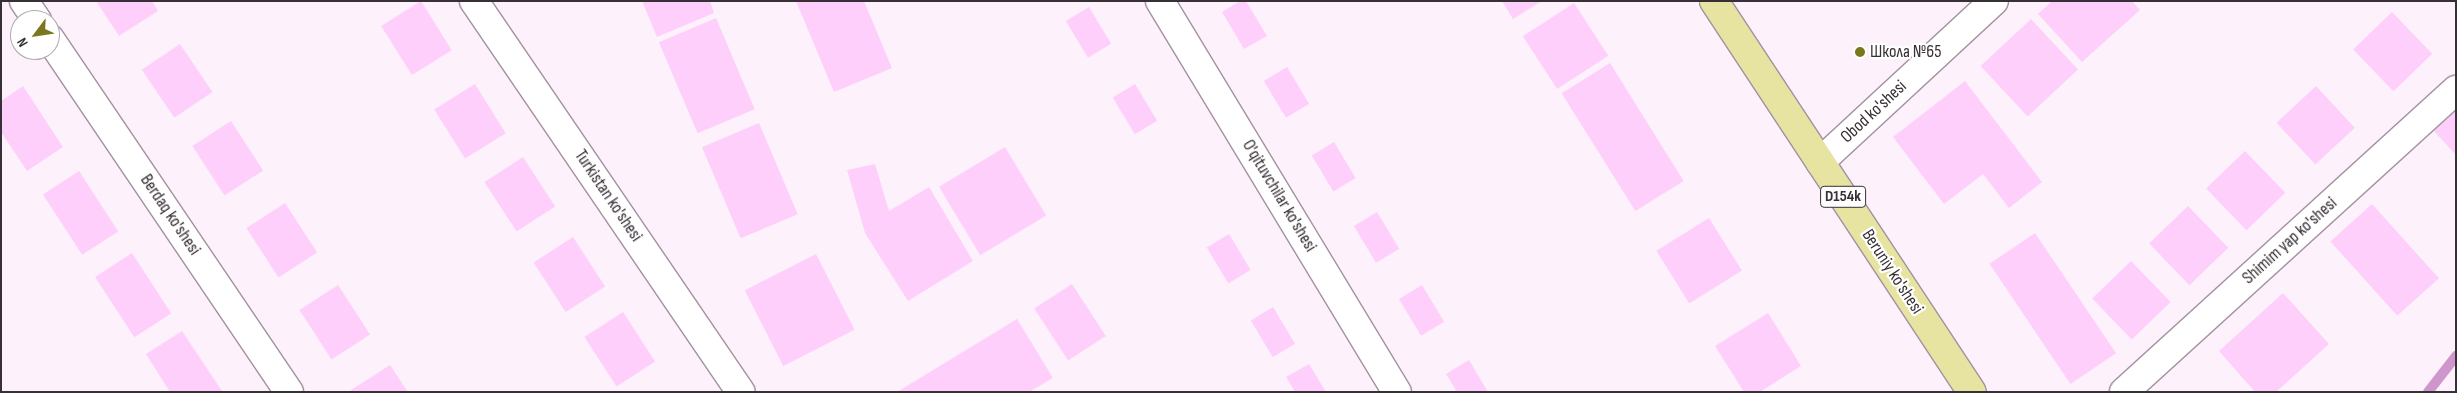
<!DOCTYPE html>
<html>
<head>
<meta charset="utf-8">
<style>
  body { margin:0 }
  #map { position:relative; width:2457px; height:393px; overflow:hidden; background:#fdf1fc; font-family:"Sofia Sans Condensed",sans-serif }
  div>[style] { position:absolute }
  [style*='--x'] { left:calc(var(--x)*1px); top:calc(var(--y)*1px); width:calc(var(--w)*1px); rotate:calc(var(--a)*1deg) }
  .stream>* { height:10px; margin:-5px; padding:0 5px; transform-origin:5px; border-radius:5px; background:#ce96cb }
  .building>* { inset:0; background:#ffcffb; transform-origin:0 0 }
  .roads { filter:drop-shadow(1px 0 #a491a2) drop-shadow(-1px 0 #a491a2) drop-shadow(0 1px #a491a2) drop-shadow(0 -1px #a491a2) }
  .minor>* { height:28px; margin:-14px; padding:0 14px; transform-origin:14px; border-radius:14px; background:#fff }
  .primary>* { height:28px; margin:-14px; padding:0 14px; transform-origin:14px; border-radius:14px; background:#e6e4a0 }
  .dots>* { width:14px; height:14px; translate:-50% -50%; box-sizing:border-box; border:2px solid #fff; border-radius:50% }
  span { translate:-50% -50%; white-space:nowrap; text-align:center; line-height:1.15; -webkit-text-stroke:4.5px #fff; paint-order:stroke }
  .shield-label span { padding:1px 4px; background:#fff; border:1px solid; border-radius:4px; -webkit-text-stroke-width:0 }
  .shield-label { font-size:16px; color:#383037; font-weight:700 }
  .poi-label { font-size:18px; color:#383037 }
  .left { translate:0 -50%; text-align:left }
  .street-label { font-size:18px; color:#383037 }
  .frame { position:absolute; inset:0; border:2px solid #383037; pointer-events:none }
  .north { position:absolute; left:10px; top:10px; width:50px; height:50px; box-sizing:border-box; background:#fff; border:1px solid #afacaf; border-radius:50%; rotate:239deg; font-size:14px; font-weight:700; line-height:20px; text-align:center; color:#383037 }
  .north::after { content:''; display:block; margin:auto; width:18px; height:22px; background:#7a771c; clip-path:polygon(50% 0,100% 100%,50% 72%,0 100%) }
</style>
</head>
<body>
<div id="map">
  <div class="stream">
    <div style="--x:2428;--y:392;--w:46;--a:-52.1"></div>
  </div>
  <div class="building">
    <div style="clip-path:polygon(96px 1px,152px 1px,158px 11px,119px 36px)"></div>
    <div style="left:421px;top:1px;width:58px;height:47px;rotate:58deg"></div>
    <div style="clip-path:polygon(642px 1px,710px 1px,714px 13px,657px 37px)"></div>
    <div style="clip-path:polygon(796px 1px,864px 1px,892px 68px,834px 92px)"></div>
    <div style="clip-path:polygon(1240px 1px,1246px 1px,1267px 36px,1244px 49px,1222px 12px)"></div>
    <div style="clip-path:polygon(1502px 1px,1542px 1px,1513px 19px)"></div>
    <div style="clip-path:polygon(2052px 1px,2132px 1px,2140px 10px,2082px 62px,2038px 14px)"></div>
    <div style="left:1574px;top:3px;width:63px;height:61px;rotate:57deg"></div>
    <div style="left:1089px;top:7px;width:43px;height:27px;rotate:59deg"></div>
    <div style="left:2392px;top:12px;width:58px;height:54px;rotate:46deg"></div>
    <div style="left:716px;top:18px;width:99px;height:62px;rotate:67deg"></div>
    <div style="left:2031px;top:19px;width:69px;height:69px;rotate:47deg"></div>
    <div style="left:180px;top:44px;width:58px;height:46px;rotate:56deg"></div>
    <div style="left:1610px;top:63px;width:139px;height:57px;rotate:58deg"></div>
    <div style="left:1287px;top:67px;width:43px;height:27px;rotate:59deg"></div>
    <div style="clip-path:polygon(1965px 81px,2042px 182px,2009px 208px,1983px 174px,1944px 204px,1893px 137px)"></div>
    <div style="left:475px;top:84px;width:58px;height:48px;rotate:58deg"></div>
    <div style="left:1135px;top:84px;width:43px;height:26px;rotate:59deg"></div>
    <div style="clip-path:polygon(23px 86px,63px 147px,27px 171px,1px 132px,1px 101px)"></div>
    <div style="left:2316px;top:86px;width:57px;height:54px;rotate:47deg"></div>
    <div style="clip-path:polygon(2456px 109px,2456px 155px,2433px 130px)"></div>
    <div style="left:231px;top:121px;width:59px;height:46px;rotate:57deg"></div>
    <div style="left:759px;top:123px;width:99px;height:62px;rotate:67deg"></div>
    <div style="left:1334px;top:142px;width:42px;height:26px;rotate:59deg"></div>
    <div style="left:1005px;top:147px;width:80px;height:77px;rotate:59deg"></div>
    <div style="left:2245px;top:151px;width:58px;height:54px;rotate:46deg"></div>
    <div style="left:523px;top:157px;width:59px;height:46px;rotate:57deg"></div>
    <div style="clip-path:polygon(875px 164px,889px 211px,929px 187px,973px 261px,908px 301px,865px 233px,847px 170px)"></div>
    <div style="left:79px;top:171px;width:72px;height:43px;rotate:57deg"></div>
    <div style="left:285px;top:203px;width:59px;height:46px;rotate:57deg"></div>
    <div style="left:2372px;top:204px;width:100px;height:56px;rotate:48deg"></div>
    <div style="left:2188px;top:206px;width:58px;height:54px;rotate:46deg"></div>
    <div style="left:1377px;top:212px;width:43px;height:27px;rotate:59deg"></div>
    <div style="left:1709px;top:218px;width:62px;height:62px;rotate:58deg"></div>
    <div style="left:2035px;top:233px;width:145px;height:55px;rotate:56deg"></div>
    <div style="left:1229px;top:234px;width:42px;height:26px;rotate:59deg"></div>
    <div style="left:573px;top:237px;width:59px;height:47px;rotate:57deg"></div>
    <div style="left:132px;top:253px;width:72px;height:44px;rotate:57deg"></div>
    <div style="left:816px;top:254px;width:85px;height:80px;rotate:63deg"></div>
    <div style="left:2131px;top:261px;width:57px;height:54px;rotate:46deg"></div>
    <div style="left:1072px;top:284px;width:62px;height:45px;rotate:57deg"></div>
    <div style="left:338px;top:285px;width:59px;height:46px;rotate:57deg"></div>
    <div style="left:1422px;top:285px;width:43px;height:27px;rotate:59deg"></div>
    <div style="clip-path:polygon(2283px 293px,2329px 344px,2276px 392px,2255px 392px,2219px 351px)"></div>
    <div style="left:1273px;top:307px;width:43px;height:26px;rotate:59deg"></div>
    <div style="left:623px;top:312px;width:59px;height:46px;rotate:57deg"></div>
    <div style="clip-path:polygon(1768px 313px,1801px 366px,1760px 392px,1744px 392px,1715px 346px)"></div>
    <div style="clip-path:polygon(1017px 319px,1053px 378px,1029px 392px,897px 392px)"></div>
    <div style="clip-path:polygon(182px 331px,222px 391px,221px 392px,170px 392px,146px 354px)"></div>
    <div style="clip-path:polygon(1469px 360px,1488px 392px,1457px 392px,1446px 374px)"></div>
    <div style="clip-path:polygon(1309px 364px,1326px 392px,1295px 392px,1286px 377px)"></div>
    <div style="clip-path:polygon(390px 365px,408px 392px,352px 392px,351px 390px)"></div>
  </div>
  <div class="roads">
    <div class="minor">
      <div style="--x:24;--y:1;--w:23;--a:56"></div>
      <div style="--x:474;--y:1;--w:473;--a:55.7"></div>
      <div style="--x:1160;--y:1;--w:457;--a:58.8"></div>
      <div style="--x:50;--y:39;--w:426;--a:55.9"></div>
      <div style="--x:1820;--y:162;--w:237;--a:-42.8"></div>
      <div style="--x:2124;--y:392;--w:449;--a:-42.3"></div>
    </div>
    <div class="primary">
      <div style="--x:1714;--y:1;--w:468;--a:56.6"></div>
    </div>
  </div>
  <div class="dots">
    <div style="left:1860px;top:52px;background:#7a771c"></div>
  </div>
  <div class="shield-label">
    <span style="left:1843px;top:197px">D154k</span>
  </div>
  <div class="poi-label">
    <span class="left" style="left:1870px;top:52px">Школа №65</span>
  </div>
  <div class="street-label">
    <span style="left:1874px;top:112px;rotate:-43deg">Obod ko'shesi</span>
    <span style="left:608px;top:196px;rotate:56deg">Turkistan ko'shesi</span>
    <span style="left:1279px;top:196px;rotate:59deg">O'qituvchilar ko'shesi</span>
    <span style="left:170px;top:215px;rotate:56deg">Berdaq ko'shesi</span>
    <span style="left:2290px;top:241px;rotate:-42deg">Shimim yap ko'shesi</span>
    <span style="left:1892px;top:272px;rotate:57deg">Beruniy ko'shesi</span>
  </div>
  <div class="frame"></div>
  <div class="north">N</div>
</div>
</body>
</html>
